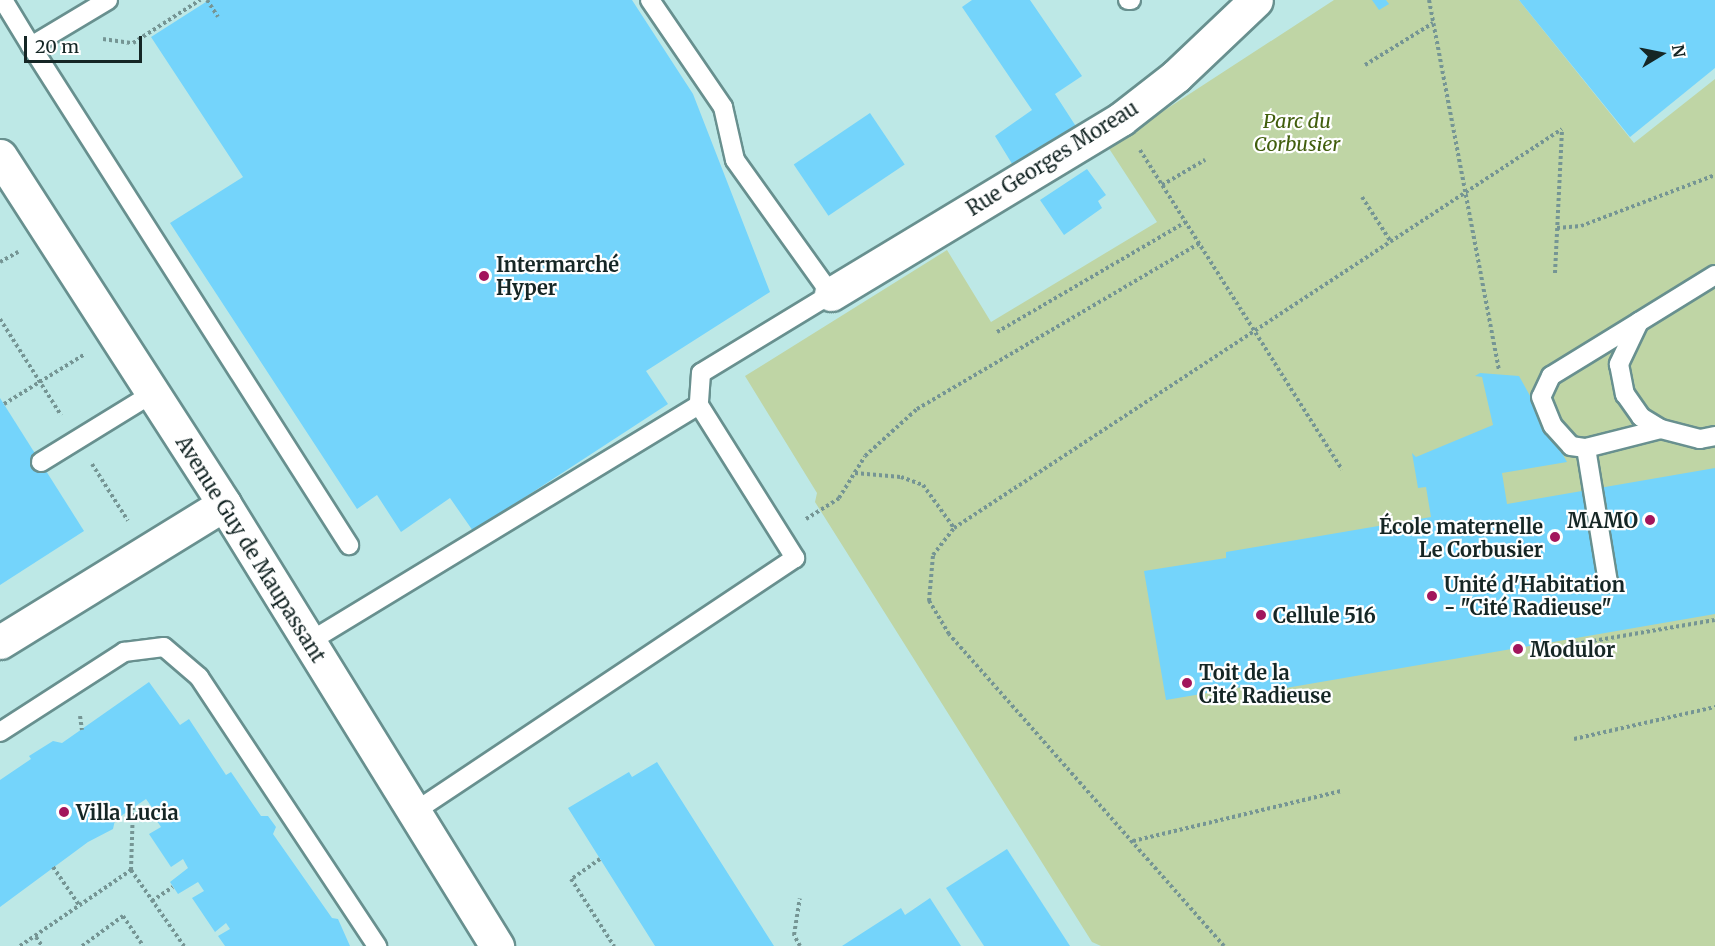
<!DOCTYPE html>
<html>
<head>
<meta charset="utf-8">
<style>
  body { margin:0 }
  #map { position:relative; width:1715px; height:946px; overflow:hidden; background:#bde8e6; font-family:Merriweather,serif }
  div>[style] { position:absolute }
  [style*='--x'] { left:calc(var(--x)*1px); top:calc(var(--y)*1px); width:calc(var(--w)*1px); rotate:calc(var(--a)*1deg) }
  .green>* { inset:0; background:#bfd5a5 }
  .building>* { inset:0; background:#74d4fb; transform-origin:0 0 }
  .path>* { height:4px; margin-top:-2px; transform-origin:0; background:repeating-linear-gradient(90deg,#759594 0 3px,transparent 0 6px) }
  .roads { filter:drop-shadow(2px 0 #68908f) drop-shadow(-2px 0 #68908f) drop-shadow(0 2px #68908f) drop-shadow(0 -2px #68908f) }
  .service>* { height:18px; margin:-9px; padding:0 9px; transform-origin:9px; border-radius:9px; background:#fff }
  .minor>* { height:33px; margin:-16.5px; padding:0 16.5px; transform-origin:16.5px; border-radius:16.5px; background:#fff }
  .dots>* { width:16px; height:16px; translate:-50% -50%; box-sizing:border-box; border:3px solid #fff; border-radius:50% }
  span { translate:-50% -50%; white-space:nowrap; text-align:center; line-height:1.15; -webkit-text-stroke:4.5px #fff; paint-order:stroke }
  .park-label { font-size:20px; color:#415e0d; font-style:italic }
  .street-label { font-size:20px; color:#152625 }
  .poi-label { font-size:20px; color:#152625; font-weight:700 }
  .left { translate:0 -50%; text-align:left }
  .right { translate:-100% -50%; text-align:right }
  .north { position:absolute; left:1631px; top:24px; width:60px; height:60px; -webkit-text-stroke:4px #fff; paint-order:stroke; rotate:80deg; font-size:16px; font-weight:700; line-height:24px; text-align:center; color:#152625 }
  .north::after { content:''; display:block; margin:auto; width:21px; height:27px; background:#152625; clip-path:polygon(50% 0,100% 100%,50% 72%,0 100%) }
  .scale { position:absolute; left:24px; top:36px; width:118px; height:27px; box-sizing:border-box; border:3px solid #152625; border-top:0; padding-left:8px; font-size:18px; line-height:21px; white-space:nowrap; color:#152625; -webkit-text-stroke:4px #fff; paint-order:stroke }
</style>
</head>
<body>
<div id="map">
  <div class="green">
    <div style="clip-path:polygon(1334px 0,1519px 0,1634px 143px,1715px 79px,1715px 946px,1101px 946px,1092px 942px,815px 502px,817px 493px,745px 376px,947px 250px,991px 322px,1157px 222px,1108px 147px)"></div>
  </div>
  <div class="building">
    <div style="clip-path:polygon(209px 0,632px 0,693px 94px,770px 292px,646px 371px,668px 404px,473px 531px,450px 498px,401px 532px,377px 495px,357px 509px,170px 223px,243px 177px,151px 37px)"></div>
    <div style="clip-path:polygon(972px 0,1030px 0,1082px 76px,1055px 94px,1077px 128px,1014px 167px,995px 136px,1032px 110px,962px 7px)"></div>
    <div style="clip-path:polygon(1372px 0,1386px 0,1389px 4px,1379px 10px)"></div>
    <div style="clip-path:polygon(1519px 0,1715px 0,1715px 68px,1630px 137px)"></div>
    <div style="left:870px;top:113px;width:62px;height:92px;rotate:56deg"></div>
    <div style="clip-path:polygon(1087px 169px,1106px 195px,1098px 201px,1102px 208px,1064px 235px,1040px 200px)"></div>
    <div style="clip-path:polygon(1480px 373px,1519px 376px,1567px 462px,1502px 473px,1507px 504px,1715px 468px,1715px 614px,1251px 694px,1248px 686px,1166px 700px,1144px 571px,1226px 558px,1226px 552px,1431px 517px,1426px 487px,1418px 488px,1412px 453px,1416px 457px,1493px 425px,1482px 377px,1475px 376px)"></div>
    <div style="clip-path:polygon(0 398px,84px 531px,0 585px)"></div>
    <div style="clip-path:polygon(149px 682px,180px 725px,189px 719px,226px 775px,231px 772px,261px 816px,268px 816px,276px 827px,273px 834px,332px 918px,338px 919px,350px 946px,225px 946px,218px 936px,230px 929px,226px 923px,215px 932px,192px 898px,204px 891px,198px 882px,178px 894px,170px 882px,188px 868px,183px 859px,171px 867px,149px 834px,161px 827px,157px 821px,161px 820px,146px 799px,115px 820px,113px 829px,88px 842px,0 907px,0 780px,31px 759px,29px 756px,53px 741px,62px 743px)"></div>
    <div style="clip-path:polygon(657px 762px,774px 946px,655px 946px,568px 808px,629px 772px,632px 777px)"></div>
    <div style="clip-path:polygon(1007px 849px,1070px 946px,984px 946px,946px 888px)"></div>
    <div style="clip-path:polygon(930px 898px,961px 946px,842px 946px,901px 908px,905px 915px)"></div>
  </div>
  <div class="path">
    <div style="--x:207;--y:0;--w:20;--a:57"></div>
    <div style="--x:1429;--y:0;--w:377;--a:79.3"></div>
    <div style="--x:103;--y:39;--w:30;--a:8"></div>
    <div style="--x:133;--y:43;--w:80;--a:-32.7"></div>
    <div style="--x:1365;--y:65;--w:80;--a:-31.7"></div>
    <div style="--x:1140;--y:150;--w:378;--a:57.7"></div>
    <div style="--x:1162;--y:185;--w:50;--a:-30.2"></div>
    <div style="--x:1362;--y:197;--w:54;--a:57.2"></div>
    <div style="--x:1557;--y:228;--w:24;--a:-5"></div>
    <div style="--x:1581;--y:226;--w:143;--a:-20.8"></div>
    <div style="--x:0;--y:262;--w:21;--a:-29"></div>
    <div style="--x:1555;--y:273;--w:143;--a:-87.2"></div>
    <div style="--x:0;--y:319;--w:114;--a:57.6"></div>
    <div style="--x:997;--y:332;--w:219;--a:-30.2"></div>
    <div style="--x:4;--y:404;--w:95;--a:-31.7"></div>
    <div style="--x:92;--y:464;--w:67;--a:57.7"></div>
    <div style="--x:855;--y:473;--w:46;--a:5"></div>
    <div style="--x:901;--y:477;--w:23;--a:20"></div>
    <div style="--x:923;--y:485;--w:53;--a:54.2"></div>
    <div style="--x:806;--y:519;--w:39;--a:-32"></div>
    <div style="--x:839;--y:498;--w:49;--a:-58.2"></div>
    <div style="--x:865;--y:456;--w:70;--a:-42.1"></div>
    <div style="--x:917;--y:409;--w:328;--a:-30.4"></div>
    <div style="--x:1558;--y:647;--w:159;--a:-9.8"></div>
    <div style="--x:80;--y:716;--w:14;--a:82"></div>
    <div style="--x:1574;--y:739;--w:145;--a:-12.8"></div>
    <div style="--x:1133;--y:841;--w:215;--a:-13.5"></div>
    <div style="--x:600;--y:859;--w:35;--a:145"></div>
    <div style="--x:571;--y:879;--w:80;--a:57.3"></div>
    <div style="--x:53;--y:867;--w:46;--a:55.6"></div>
    <div style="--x:131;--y:870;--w:62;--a:-88.2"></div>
    <div style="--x:152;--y:901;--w:25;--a:-34"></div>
    <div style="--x:36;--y:937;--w:11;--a:56"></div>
    <div style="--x:20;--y:946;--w:135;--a:-34.4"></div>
    <div style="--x:131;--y:870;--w:93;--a:55.1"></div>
    <div style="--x:82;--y:946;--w:51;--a:-36.2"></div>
    <div style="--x:123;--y:916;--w:36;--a:56"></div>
    <div style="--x:800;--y:946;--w:13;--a:-119"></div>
    <div style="--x:794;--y:935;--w:37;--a:-81"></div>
    <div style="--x:1224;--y:946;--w:416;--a:-131.4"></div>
    <div style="--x:949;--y:634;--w:39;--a:-121"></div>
    <div style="--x:929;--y:601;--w:46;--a:-85"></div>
    <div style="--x:933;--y:555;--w:34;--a:-52"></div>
    <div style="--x:954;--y:528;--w:727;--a:-33.27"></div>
  </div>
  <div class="roads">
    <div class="service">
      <div style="--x:3;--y:0;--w:54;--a:58.7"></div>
      <div style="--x:108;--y:0;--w:90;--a:149.1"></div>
      <div style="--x:31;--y:46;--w:592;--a:57.49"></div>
      <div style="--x:650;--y:0;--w:130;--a:55.7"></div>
      <div style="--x:723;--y:107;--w:54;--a:77.2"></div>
      <div style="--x:735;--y:160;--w:165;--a:54.4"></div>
      <div style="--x:831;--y:294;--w:152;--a:148.7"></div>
      <div style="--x:701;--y:373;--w:32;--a:94"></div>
      <div style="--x:1128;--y:0;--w:3;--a:0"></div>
      <div style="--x:1715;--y:275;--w:89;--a:148.3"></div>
      <div style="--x:1639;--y:322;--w:47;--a:115.5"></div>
      <div style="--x:1619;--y:364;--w:31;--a:79"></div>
      <div style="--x:1625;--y:394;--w:28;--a:55"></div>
      <div style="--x:1641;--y:417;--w:23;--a:31"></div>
      <div style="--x:1661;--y:429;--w:40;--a:14.4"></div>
      <div style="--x:1700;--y:439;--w:15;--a:-11"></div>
      <div style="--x:1639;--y:322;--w:103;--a:148.5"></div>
      <div style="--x:1551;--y:376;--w:23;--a:115"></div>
      <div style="--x:1541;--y:397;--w:31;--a:68"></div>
      <div style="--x:1553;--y:426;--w:27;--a:48"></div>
      <div style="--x:1571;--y:446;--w:15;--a:8"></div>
      <div style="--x:1586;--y:448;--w:77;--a:-14.2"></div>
      <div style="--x:1586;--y:448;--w:136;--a:80.7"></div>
      <div style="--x:41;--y:462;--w:132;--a:-31.6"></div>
      <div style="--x:309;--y:642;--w:456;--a:-31.3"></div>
      <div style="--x:699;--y:405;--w:181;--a:57.9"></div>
      <div style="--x:795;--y:558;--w:458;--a:146.3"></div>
      <div style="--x:0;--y:732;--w:148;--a:-32.8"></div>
      <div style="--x:124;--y:652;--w:40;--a:-7.1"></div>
      <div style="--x:164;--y:647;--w:46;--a:40.6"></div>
      <div style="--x:199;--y:677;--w:323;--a:56.5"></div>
    </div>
    <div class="minor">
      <div style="--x:0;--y:156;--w:414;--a:57.2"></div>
      <div style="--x:224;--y:504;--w:520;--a:58.3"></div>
      <div style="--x:831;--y:294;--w:339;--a:-31.1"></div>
      <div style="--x:1121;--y:119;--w:70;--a:-38"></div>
      <div style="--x:1176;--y:76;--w:110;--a:-43.5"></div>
      <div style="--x:0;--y:642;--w:263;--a:-31.6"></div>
    </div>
  </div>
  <div class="dots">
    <div style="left:484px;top:276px;background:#a2155c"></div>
    <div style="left:1650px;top:520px;background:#a2155c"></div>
    <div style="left:1555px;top:537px;background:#a2155c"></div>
    <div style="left:1432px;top:596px;background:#a2155c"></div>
    <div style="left:1261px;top:615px;background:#a2155c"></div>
    <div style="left:1518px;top:649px;background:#a2155c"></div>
    <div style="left:1187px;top:683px;background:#a2155c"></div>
    <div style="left:64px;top:812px;background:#a2155c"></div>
  </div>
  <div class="park-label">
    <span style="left:1297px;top:132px">Parc du<br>Corbusier</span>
  </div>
  <div class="street-label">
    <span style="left:1052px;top:158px;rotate:-32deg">Rue Georges Moreau</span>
    <span style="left:251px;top:549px;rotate:58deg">Avenue Guy de Maupassant</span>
  </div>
  <div class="poi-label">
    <span class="left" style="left:496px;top:276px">Intermarché<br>Hyper</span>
    <span class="right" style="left:1638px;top:520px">MAMO</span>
    <span class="right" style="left:1543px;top:538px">École maternelle<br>Le Corbusier</span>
    <span class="left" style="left:1444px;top:596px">Unité d'Habitation<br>- "Cité Radieuse"</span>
    <span class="left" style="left:1273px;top:615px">Cellule 516</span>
    <span class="left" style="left:1530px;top:649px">Modulor</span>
    <span class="left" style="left:1199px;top:684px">Toit de la<br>Cité Radieuse</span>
    <span class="left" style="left:76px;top:812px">Villa Lucia</span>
  </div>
  <div class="north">N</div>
  <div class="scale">20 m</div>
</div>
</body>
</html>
